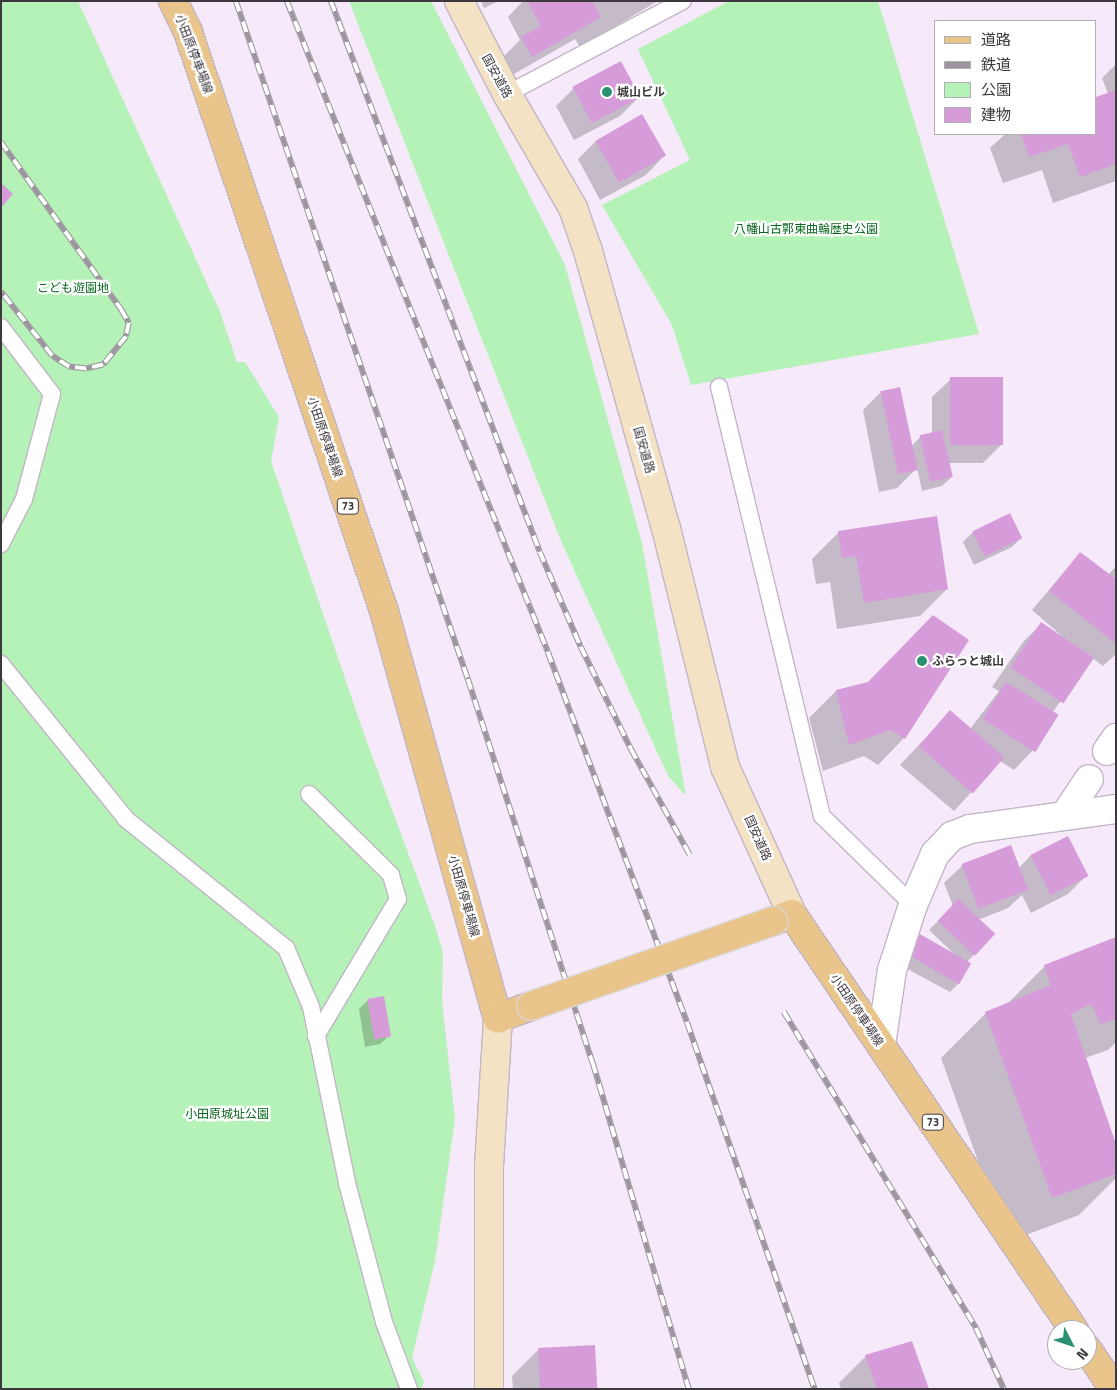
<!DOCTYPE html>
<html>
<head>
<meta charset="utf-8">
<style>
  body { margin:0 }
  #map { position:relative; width:1117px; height:1390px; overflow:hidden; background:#f6e9fa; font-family:"Titillium Web","Noto Sans JP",sans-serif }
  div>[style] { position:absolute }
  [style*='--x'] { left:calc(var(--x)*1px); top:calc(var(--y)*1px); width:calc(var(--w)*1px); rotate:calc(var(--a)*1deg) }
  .green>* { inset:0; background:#b5f2b7 }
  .shadow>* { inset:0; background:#0003 }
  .building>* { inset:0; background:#d69cd9; transform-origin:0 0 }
  .roads { filter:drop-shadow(1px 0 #c2b5c5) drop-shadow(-1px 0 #c2b5c5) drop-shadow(0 1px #c2b5c5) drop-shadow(0 -1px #c2b5c5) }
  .lane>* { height:16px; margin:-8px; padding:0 8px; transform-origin:8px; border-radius:8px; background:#fff }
  .street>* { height:28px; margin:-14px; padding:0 14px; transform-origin:14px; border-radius:14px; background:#fff }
  .secondary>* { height:28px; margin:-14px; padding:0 14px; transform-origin:14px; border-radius:14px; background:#f4e2c5 }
  .primary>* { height:28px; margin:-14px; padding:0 14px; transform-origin:14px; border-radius:14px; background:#eac58b }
  .rail>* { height:5.5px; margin-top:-2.75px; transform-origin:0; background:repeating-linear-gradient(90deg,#fff 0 11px,#9d94a0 0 22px); box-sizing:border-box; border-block:1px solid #9d94a0 }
  .bridges { filter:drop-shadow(1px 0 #d8d7d8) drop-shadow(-1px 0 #d8d7d8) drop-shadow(0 1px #d8d7d8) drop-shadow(0 -1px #d8d7d8) }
  .primary-bridge>* { height:28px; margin:-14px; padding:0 14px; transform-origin:14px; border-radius:14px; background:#eac58b }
  .dots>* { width:14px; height:14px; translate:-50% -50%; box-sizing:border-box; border:2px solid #fff; border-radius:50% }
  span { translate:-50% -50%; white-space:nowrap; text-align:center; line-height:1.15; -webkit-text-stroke:4.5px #fff; paint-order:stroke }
  .shield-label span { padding:1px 4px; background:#fff; border:1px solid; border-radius:4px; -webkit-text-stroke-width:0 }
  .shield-label { font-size:11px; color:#3d373e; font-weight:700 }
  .street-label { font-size:12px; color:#3d373e }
  .poi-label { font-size:12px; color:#3d373e; font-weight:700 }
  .left { translate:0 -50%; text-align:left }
  .park-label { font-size:12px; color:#09681e }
  .frame { position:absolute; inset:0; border:2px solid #3d373e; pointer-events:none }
  .legend { position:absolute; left:934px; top:20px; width:162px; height:115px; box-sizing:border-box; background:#fff; border:1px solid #b1afb2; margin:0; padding:6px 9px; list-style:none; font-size:15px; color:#3d373e }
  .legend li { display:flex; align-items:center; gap:10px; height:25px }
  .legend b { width:25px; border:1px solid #b1afb2 }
  .north { position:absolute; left:1047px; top:1320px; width:50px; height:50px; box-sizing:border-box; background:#fff; border:1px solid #b1afb2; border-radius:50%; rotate:131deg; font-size:14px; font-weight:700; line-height:20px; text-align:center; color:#3d373e }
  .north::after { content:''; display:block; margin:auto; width:18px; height:22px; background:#29916f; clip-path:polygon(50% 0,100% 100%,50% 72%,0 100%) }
</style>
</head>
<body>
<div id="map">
  <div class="green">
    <div style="clip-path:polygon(1px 1px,78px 1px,220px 312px,237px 362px,245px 362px,279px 417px,271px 461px,364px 734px,434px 923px,443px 952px,442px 1001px,455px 1119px,435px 1261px,412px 1358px,424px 1382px,421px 1389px,1px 1389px)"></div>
    <div style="clip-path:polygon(349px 1px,431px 1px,565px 265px,642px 543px,686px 796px,668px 776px,561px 541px)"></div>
    <div style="clip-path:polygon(729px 1px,878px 1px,979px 334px,691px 385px,672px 325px,602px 205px,690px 160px,638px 49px)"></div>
  </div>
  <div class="shadow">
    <div style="clip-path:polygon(481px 1px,499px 1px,484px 8px)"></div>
    <div style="clip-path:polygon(523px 1px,658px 1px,580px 47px,575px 39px,514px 74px,504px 56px,520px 40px,508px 17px)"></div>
    <div style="clip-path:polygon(1116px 64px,1116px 181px,1053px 203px,1042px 170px,1003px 183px,990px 148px,1005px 134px,1096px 134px,1096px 98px,1108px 94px,1102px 78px)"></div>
    <div style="clip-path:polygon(574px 88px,639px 97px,620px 116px,574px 140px,556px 106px)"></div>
    <div style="clip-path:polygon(596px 141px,664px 156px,646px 175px,600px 200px,578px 159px)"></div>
    <div style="clip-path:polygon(951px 379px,1002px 444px,983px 463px,948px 463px,952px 477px,942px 486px,922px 491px,917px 468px,897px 488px,879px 492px,863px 410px,881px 392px,911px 447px,920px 437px,932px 434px,932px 397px)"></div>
    <div style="clip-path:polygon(839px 532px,947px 589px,920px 616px,837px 629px,830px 582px,816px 584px,812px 559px)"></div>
    <div style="clip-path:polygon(972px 533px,1021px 538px,1012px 547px,974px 565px,963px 542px)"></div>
    <div style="clip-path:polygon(1080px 553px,1108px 575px,1116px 566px,1116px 654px,1103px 666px,1092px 658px,1052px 713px,1032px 751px,1014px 770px,1000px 761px,954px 811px,900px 765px,950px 712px,970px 729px,999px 691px,992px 687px,1023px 642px,1041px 624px,1070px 643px,1032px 610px)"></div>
    <div style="clip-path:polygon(867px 683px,904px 738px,878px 765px,864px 756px,823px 771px,809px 718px,836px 691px)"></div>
    <div style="clip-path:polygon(1068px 838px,1086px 876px,1068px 894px,1031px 913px,1022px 895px,1008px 908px,978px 920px,994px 934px,967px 962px,959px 983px,950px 992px,900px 965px,920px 936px,954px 954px,929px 930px,953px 906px,944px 883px,963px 865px,1019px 868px,1030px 856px)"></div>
    <div style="clip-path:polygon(1116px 938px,1116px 1042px,1108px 1050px,1085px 1058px,1116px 1147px,1116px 1178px,1079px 1215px,1007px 1242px,941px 1058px,986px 1013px,1006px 1005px,1045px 966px)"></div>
    <div style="clip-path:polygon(368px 1000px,390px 1035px,380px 1044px,365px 1047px,359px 1009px)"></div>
    <div style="clip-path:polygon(539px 1349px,596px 1389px,513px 1389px,512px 1376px)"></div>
    <div style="clip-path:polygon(866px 1356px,927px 1389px,841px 1389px,839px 1383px)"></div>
  </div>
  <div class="building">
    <div style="clip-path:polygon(527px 1px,592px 1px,601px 17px,532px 57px,521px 37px,541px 26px)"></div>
    <div style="left:621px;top:61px;width:41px;height:55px;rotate:62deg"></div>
    <div style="clip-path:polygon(1116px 90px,1116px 164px,1080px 177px,1068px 144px,1029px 157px,1021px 134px,1096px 134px,1096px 97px)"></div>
    <div style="left:642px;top:114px;width:48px;height:54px;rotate:60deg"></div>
    <div style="clip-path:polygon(1px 183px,13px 194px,1px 208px)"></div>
    <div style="left:1003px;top:377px;width:68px;height:53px;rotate:90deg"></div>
    <div style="left:900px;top:387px;width:85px;height:20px;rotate:78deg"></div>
    <div style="left:942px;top:430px;width:48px;height:23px;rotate:77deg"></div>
    <div style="left:1010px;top:513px;width:28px;height:42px;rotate:64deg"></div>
    <div style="clip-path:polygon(937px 516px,948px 589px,864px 603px,856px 556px,842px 558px,838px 531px)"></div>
    <div style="clip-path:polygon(1080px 552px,1116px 579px,1116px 644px,1049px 591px)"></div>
    <div style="clip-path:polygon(933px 615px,969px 640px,905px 739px,891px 730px,849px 745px,836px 690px,868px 682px)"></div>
    <div style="left:1041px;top:622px;width:64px;height:55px;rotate:34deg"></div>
    <div style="left:1006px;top:682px;width:62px;height:44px;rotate:32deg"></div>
    <div style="left:950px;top:710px;width:72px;height:48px;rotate:41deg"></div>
    <div style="left:1068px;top:836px;width:45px;height:42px;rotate:63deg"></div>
    <div style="left:1011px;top:845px;width:48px;height:53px;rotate:69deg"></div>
    <div style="left:958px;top:899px;width:51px;height:30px;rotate:43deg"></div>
    <div style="left:920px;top:934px;width:59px;height:24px;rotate:30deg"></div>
    <div style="clip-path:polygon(1116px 937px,1116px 1019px,1101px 1024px,1091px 1004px,1071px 1014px,1116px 1144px,1116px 1174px,1052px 1198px,985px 1012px,1051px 985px,1044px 965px)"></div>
    <div style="left:384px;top:996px;width:41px;height:17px;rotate:80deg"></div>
    <div style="clip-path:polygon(912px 1341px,929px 1389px,877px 1389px,865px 1355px)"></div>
    <div style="left:595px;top:1345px;width:44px;height:57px;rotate:87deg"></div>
  </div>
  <div class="roads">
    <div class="lane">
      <div style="--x:507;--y:94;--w:199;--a:-27.9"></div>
      <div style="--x:1;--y:327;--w:84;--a:52.7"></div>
      <div style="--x:52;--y:394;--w:109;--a:104.9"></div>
      <div style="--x:24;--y:499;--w:51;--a:117.1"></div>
      <div style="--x:719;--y:387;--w:441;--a:76.5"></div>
      <div style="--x:822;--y:816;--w:127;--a:44.4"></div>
      <div style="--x:1;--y:664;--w:199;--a:51.1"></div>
      <div style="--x:126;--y:819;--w:206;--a:38.9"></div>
      <div style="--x:286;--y:948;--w:64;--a:67"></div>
      <div style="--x:311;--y:1007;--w:180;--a:78.4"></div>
      <div style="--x:347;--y:1183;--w:144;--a:75.1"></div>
      <div style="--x:384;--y:1322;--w:72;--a:69.5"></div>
      <div style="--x:309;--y:794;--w:115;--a:44.6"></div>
      <div style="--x:391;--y:875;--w:25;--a:74"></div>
      <div style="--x:398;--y:899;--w:160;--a:120.9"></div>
    </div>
    <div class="street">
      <div style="--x:1107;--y:751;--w:16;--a:-55"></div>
      <div style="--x:1065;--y:815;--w:43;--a:-56.3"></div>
      <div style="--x:881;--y:1045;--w:76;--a:-81.7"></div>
      <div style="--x:892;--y:970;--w:68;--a:-72.1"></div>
      <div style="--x:913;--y:905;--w:56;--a:-66.7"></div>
      <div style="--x:935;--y:854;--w:25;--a:-47"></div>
      <div style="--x:952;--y:836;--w:19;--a:-21"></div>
      <div style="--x:970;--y:829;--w:147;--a:-7.8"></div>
    </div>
    <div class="secondary">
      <div style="--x:459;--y:1;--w:105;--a:62.7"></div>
      <div style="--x:507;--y:94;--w:132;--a:59.9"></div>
      <div style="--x:573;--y:208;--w:46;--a:70.8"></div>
      <div style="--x:588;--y:251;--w:288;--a:74.3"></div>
      <div style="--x:666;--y:528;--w:246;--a:76.1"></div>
      <div style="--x:725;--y:767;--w:162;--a:65.5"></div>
      <div style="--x:489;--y:1389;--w:223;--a:-90"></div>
      <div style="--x:489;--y:1166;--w:148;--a:-86.5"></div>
    </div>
    <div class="primary">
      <div style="--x:173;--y:1;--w:34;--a:64"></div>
      <div style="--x:188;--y:32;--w:611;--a:71.3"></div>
      <div style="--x:384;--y:611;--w:423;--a:74.4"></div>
      <div style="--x:498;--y:1018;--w:35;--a:-20"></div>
      <div style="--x:774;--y:921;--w:19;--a:-21"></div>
      <div style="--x:792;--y:914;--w:503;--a:55.87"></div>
      <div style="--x:1087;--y:1349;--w:48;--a:56"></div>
    </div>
  </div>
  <div class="rail">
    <div style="--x:236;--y:1;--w:717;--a:71.11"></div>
    <div style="--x:468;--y:679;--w:404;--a:72"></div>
    <div style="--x:593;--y:1063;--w:340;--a:73.6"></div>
    <div style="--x:287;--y:1;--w:701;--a:68.15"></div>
    <div style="--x:548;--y:652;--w:395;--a:69.4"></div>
    <div style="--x:687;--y:1022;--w:389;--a:70.8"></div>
    <div style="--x:331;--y:1;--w:589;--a:69.23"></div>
    <div style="--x:540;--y:552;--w:103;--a:66.7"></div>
    <div style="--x:581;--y:647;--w:114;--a:63.9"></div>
    <div style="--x:631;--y:749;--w:121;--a:60.9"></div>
    <div style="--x:1;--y:142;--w:206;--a:54.3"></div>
    <div style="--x:121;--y:309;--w:16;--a:60"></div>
    <div style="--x:129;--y:323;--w:14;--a:102"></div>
    <div style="--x:126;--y:337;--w:36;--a:129"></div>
    <div style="--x:103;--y:365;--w:17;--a:167"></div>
    <div style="--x:86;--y:369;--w:17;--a:-173"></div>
    <div style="--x:69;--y:367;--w:20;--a:-147"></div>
    <div style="--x:52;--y:356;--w:82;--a:-128.6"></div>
    <div style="--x:784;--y:1012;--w:370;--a:58.7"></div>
    <div style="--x:976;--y:1328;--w:67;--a:65.3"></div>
  </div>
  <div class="bridges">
    <div class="primary-bridge">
      <div style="--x:531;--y:1006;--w:257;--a:-19.3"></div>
    </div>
  </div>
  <div class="dots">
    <div style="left:607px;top:92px;background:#29916f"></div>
    <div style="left:922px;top:661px;background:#29916f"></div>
  </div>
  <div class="shield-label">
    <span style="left:348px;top:506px">73</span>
    <span style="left:933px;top:1122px">73</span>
  </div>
  <div class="street-label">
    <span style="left:194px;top:54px;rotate:69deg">小田原停車場線</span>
    <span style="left:497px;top:76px;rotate:61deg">国安道路</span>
    <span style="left:325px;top:437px;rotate:71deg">小田原停車場線</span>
    <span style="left:644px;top:450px;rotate:74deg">国安道路</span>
    <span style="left:758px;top:838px;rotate:66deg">国安道路</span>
    <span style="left:464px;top:896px;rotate:74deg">小田原停車場線</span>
    <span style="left:857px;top:1010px;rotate:56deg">小田原停車場線</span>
  </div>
  <div class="poi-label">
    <span class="left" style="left:617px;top:92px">城山ビル</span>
    <span class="left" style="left:932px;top:661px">ふらっと城山</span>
  </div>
  <div class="park-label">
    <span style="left:806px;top:229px">八幡山古郭東曲輪歴史公園</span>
    <span style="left:73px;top:288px">こども遊園地</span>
    <span style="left:227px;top:1114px">小田原城址公園</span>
  </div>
  <div class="frame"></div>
  <ul class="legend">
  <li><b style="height:6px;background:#eac58b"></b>道路</li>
  <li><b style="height:6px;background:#9d94a0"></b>鉄道</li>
  <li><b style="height:14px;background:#b5f2b7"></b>公園</li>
  <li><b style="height:14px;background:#d69cd9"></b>建物</li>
  </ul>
  <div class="north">N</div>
</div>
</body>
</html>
